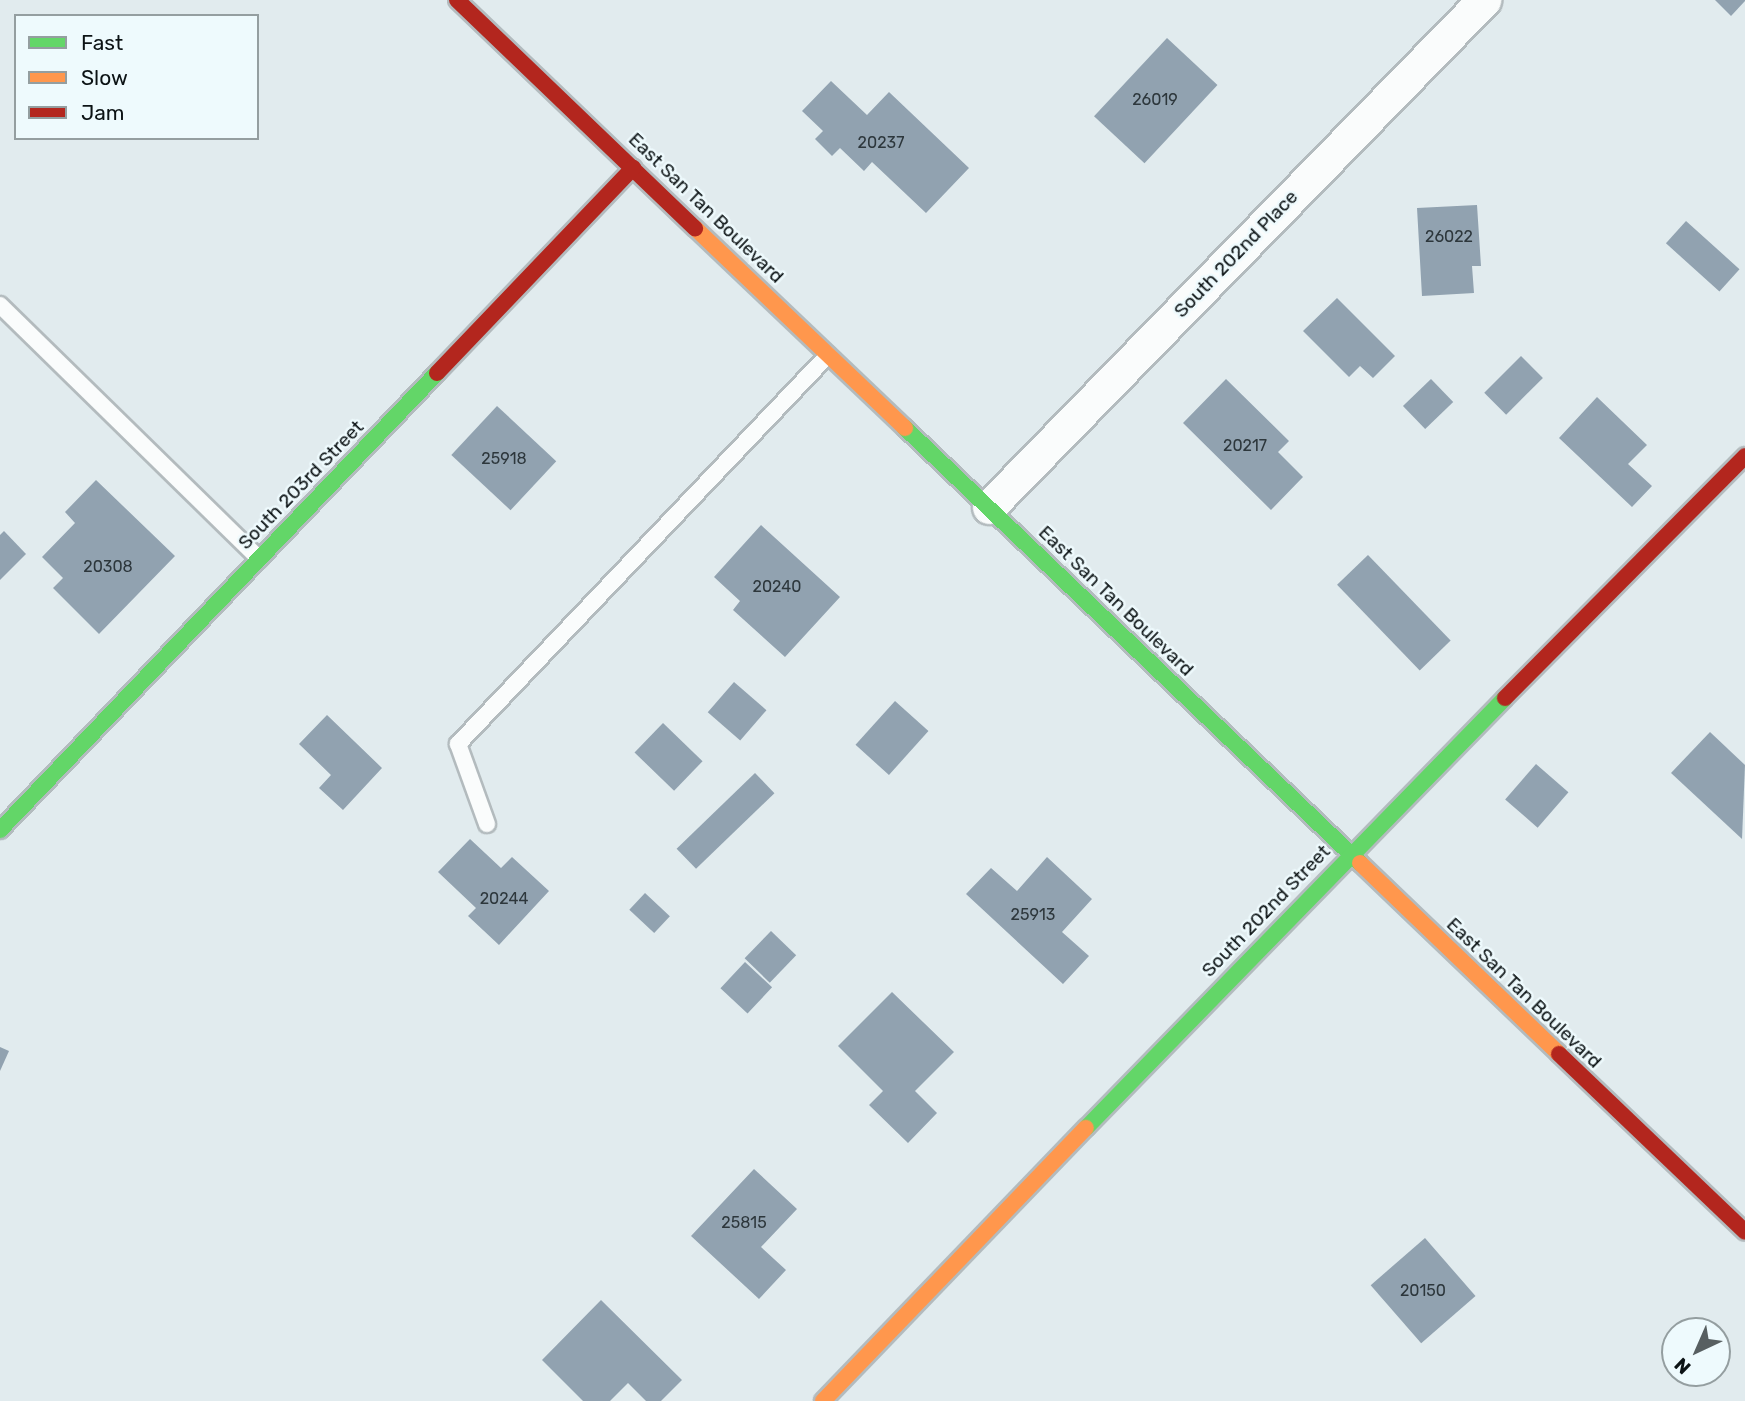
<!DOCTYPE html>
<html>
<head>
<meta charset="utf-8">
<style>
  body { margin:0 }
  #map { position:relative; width:1745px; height:1401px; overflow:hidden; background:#e1ebee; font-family:Rubik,sans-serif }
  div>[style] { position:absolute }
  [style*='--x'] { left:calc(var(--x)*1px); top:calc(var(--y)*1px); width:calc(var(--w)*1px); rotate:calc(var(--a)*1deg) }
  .building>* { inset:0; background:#91a2b0; transform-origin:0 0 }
  .roads { filter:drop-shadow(2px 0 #b3bbbe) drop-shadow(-2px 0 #b3bbbe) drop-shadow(0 2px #b3bbbe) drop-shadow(0 -2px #b3bbbe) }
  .lane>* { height:16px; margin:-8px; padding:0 8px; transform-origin:8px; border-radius:8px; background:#fafcfc }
  .street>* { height:33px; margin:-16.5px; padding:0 16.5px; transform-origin:16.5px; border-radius:16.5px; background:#fafcfc }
  .fast>* { height:16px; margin:-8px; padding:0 8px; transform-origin:8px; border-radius:8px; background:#63d668 }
  .slow>* { height:16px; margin:-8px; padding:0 8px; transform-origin:8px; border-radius:8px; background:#ff974d }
  .jam>* { height:16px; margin:-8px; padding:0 8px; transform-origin:8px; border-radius:8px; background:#b3261e }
  span { translate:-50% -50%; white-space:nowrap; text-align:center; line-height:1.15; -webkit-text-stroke:5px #eefafd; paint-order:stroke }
  .number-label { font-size:16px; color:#2d373c }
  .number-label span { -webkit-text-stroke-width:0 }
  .street-label { font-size:19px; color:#0c1315 }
  .legend { position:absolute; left:14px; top:14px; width:245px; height:126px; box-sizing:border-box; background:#eefafd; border:2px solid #949ea0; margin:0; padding:9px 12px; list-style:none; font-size:21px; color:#0c1315 }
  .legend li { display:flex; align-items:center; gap:14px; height:35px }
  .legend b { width:35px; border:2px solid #949ea0 }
  .north { position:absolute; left:1661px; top:1317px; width:70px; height:70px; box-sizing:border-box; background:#eefafd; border:2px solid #949ea0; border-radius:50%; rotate:224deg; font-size:19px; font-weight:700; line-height:28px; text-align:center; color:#0c1315 }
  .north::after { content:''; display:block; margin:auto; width:24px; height:32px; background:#575f61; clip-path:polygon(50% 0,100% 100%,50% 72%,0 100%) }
</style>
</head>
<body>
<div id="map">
  <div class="building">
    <div style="clip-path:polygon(1715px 0,1745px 0,1745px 1px,1731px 16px)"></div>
    <div style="left:1167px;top:38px;width:69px;height:107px;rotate:43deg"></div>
    <div style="clip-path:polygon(831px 81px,867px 115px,889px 92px,969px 168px,926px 213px,872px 162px,864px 171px,840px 148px,832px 156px,815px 139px,823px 131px,802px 111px)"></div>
    <div style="clip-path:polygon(1477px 205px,1481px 266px,1472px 266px,1474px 293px,1422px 296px,1417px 208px)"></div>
    <div style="left:1686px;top:221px;width:72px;height:30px;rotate:42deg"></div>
    <div style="clip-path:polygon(1337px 298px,1395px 356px,1373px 378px,1360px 366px,1349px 377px,1303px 331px)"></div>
    <div style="left:1521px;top:356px;width:31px;height:52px;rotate:45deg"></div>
    <div style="clip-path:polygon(1226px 379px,1289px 441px,1278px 452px,1303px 477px,1271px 510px,1183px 423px)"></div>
    <div style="left:1431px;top:379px;width:32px;height:39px;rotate:46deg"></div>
    <div style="clip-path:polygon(1597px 397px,1647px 445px,1628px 464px,1652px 486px,1632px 507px,1559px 438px)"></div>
    <div style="left:497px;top:406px;width:81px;height:67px;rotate:43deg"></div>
    <div style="clip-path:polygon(96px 480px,175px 556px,99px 634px,53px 588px,63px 578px,42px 557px,75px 523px,65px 512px)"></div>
    <div style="clip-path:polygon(761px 525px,840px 597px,785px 657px,733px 610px,740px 601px,714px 577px)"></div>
    <div style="clip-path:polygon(4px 531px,26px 554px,0 580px,0 535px)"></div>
    <div style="left:1368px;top:555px;width:119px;height:43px;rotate:46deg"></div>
    <div style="left:734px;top:682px;width:43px;height:40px;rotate:41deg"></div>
    <div style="left:895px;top:701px;width:45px;height:59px;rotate:42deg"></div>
    <div style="clip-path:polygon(327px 715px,382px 768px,343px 810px,319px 788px,331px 775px,299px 744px)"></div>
    <div style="left:663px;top:723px;width:55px;height:41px;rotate:44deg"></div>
    <div style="clip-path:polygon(1710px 732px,1745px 765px,1742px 839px,1671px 773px)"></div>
    <div style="left:1536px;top:764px;width:43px;height:47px;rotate:41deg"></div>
    <div style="left:755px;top:773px;width:28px;height:109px;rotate:46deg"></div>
    <div style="clip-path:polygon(470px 839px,501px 868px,512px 857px,549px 891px,499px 945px,468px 916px,476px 908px,438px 872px)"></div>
    <div style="clip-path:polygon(1047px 857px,1092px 899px,1062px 932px,1089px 956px,1063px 984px,966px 894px,991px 868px,1017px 891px)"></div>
    <div style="left:645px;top:893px;width:34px;height:23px;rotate:43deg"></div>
    <div style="left:771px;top:931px;width:35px;height:38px;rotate:44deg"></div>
    <div style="left:745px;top:962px;width:37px;height:36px;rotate:43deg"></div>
    <div style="clip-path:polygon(892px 992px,954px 1052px,915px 1091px,937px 1113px,908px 1143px,869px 1105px,883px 1091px,838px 1046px)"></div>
    <div style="clip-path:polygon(0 1047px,9px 1051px,0 1071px)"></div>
    <div style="clip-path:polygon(754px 1169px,797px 1209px,761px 1247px,786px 1270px,759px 1299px,691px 1236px)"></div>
    <div style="left:1425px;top:1238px;width:77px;height:72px;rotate:49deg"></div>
    <div style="clip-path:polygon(601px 1300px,682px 1380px,661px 1401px,646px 1401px,628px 1383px,610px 1401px,583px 1401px,542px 1360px)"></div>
  </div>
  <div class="roads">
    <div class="lane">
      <div style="--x:0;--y:305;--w:363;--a:44.4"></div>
      <div style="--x:487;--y:824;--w:85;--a:-109.9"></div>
      <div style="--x:458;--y:744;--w:537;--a:-46.43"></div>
    </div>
    <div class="street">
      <div style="--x:989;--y:507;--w:709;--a:-45.69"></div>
    </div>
    <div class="fast">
      <div style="--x:905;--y:428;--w:629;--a:43.71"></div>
      <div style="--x:0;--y:830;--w:632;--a:-46.28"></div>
      <div style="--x:1086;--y:1128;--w:600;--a:-45.74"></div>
    </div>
    <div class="slow">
      <div style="--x:695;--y:228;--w:290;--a:43.6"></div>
      <div style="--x:1360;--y:863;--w:276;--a:43.8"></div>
      <div style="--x:823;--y:1401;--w:379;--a:-46.1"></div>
    </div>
    <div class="jam">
      <div style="--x:457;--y:0;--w:330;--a:43.8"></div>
      <div style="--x:437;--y:373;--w:284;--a:-46.3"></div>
      <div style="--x:1505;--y:698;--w:341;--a:-45.2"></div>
      <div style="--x:1559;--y:1054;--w:257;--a:43.7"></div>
    </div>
  </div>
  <div class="number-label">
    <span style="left:1155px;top:100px">26019</span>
    <span style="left:881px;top:143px">20237</span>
    <span style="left:1449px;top:237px">26022</span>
    <span style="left:1245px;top:446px">20217</span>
    <span style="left:504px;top:459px">25918</span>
    <span style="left:108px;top:567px">20308</span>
    <span style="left:777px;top:587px">20240</span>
    <span style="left:504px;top:899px">20244</span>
    <span style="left:1033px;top:915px">25913</span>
    <span style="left:744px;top:1223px">25815</span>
    <span style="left:1423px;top:1291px">20150</span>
  </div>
  <div class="street-label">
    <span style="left:706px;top:208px;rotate:44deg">East San Tan Boulevard</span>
    <span style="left:1236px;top:254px;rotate:-46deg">South 202nd Place</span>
    <span style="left:301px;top:485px;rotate:-46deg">South 203rd Street</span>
    <span style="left:1116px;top:601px;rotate:44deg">East San Tan Boulevard</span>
    <span style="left:1266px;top:911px;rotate:-46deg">South 202nd Street</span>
    <span style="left:1524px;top:993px;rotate:44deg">East San Tan Boulevard</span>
  </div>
  <ul class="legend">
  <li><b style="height:9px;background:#63d668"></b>Fast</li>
  <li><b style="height:9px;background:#ff974d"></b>Slow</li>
  <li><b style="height:9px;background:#b3261e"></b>Jam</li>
  </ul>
  <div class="north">N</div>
</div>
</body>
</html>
